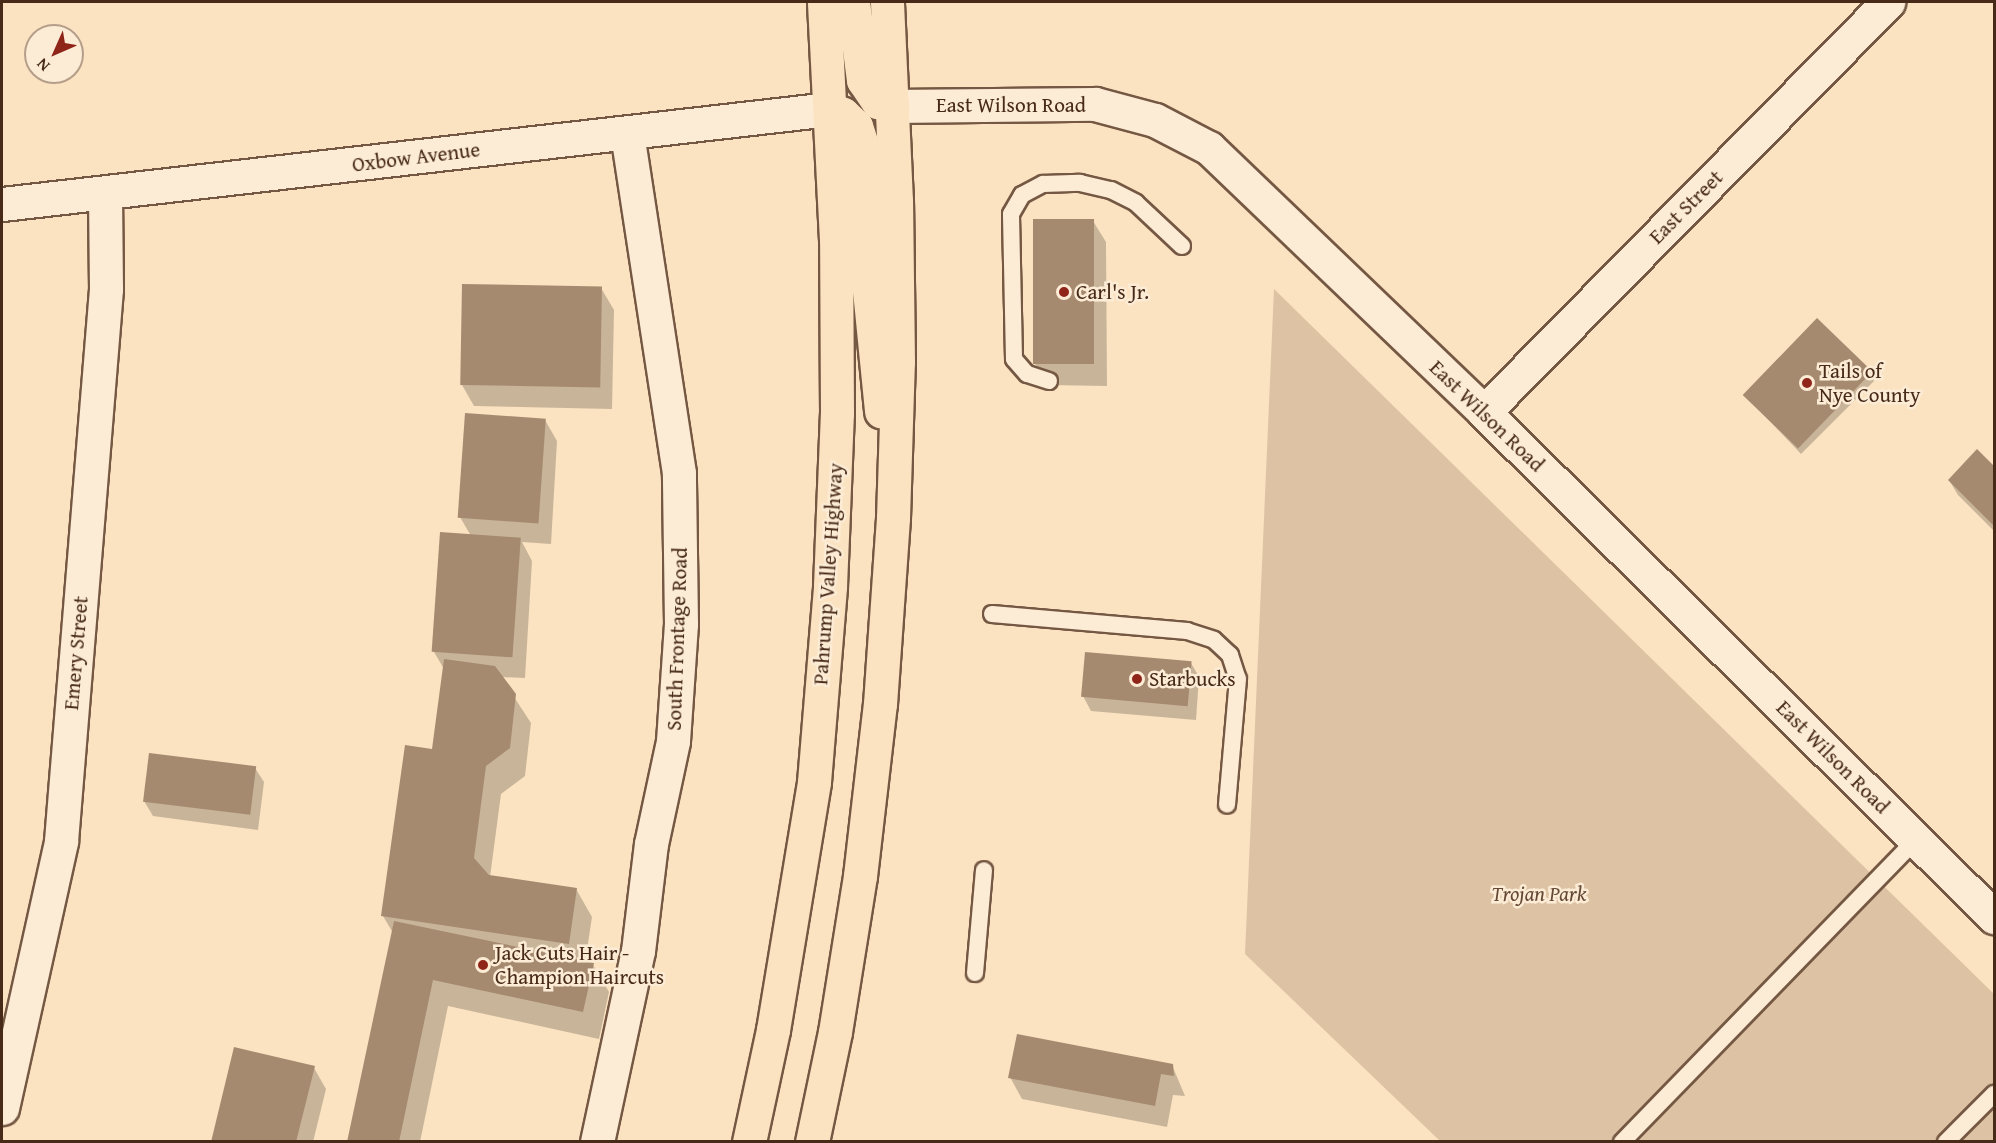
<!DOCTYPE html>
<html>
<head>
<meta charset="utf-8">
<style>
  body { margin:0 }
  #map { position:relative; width:1996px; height:1143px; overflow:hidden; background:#fbe2c0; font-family:"Gentium Book Plus",serif }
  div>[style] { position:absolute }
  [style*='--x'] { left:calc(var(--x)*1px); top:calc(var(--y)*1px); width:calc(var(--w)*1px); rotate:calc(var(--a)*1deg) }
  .green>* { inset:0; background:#ddc3a4 }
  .shadow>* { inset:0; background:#0003 }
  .building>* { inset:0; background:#a58a70; transform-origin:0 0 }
  .roads { filter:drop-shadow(2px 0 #755843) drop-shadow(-2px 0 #755843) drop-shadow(0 2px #755843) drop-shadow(0 -2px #755843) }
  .service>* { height:16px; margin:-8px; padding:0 8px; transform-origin:8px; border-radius:8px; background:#fcecd6 }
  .minor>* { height:33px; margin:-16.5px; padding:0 16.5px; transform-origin:16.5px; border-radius:16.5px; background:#fcecd6 }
  .tertiary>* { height:33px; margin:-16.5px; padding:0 16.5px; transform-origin:16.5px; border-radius:16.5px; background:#fcecd6 }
  .trunk>* { height:33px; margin:-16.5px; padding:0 16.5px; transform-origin:16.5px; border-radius:16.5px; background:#fbe2c0 }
  .dots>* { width:16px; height:16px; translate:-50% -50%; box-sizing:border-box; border:3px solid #fcecd6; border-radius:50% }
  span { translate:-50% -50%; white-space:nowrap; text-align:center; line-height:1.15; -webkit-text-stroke:5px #fcecd6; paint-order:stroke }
  .street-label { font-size:21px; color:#482a19 }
  .poi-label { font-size:21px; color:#482a19 }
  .left { translate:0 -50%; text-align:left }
  .park-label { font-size:21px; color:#664935; font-style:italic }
  .frame { position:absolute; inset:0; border:3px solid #482a19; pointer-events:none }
  .north { position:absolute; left:24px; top:24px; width:60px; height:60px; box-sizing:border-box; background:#fcecd6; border:2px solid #b49e8a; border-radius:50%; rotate:225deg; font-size:16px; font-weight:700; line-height:24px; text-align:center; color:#482a19 }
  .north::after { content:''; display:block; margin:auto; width:21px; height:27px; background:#8f2418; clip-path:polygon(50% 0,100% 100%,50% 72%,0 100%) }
</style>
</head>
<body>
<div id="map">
  <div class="green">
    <div style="clip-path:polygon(1274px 289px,1994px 994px,1994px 1141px,1440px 1141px,1245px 954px)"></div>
  </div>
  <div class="shadow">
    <div style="clip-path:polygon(1034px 220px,1093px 221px,1106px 242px,1107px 386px,1048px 385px,1035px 364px)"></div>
    <div style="clip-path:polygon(601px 288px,614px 310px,612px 409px,474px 406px,462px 385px)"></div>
    <div style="clip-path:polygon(1871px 373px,1875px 380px,1801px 454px,1744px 394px)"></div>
    <div style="clip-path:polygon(545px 420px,557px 441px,551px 544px,522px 542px,532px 561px,525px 678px,501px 677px,531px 723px,525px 776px,501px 794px,490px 877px,576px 889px,592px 917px,585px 963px,593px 965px,609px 992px,599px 1039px,448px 1006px,420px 1142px,349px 1142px,393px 933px,383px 916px,433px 751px,444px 669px,434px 652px,471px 536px,460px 517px)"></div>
    <div style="clip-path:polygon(1977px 452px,1994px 468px,1994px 531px,1958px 495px,1949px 480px)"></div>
    <div style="clip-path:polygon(1191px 663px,1199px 677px,1196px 720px,1091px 711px,1083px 696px)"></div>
    <div style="clip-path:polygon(255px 768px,264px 782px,258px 830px,153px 816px,144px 801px)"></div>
    <div style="clip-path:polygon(1172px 1065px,1185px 1096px,1173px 1095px,1167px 1127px,1022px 1099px,1010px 1077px)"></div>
    <div style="clip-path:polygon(314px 1068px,326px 1089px,313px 1142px,212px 1142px)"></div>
  </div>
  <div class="building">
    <div style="left:1033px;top:219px;width:61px;height:145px"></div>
    <div style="left:462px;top:284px;width:140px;height:101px;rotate:1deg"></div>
    <div style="left:1817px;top:318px;width:77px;height:107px;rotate:44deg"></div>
    <div style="left:465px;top:413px;width:81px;height:105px;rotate:4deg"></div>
    <div style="clip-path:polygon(1977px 449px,1994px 466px,1994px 526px,1948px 480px)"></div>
    <div style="left:440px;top:532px;width:81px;height:120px;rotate:4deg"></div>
    <div style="left:1085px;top:652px;width:107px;height:45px;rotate:5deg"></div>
    <div style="clip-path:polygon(444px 659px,495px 666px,516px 694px,510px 748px,486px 766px,474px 858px,489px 875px,577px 888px,569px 944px,381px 916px,405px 745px,432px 749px)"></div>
    <div style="left:149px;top:753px;width:108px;height:49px;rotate:7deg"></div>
    <div style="clip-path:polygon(394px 921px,594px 963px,583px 1012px,433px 980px,399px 1142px,347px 1142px)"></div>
    <div style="clip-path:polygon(1017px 1034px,1173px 1064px,1174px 1076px,1161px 1074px,1155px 1106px,1008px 1078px)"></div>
    <div style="clip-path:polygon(234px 1047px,315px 1066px,296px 1142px,211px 1142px)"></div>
  </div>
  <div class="roads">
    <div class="service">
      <div style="--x:1049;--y:381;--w:23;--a:-162"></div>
      <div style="--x:1027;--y:374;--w:20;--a:-131"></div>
      <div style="--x:1014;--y:359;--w:145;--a:-91.2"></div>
      <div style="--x:1011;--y:214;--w:22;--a:-60"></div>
      <div style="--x:1022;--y:195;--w:24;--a:-28"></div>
      <div style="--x:1043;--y:184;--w:37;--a:-2"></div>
      <div style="--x:1080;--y:183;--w:32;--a:13"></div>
      <div style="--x:1111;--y:190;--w:28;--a:27"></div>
      <div style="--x:1136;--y:203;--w:63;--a:43.1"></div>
      <div style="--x:992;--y:614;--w:196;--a:5"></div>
      <div style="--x:1187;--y:631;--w:28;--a:18"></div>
      <div style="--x:1214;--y:640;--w:22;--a:43"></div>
      <div style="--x:1230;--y:655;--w:25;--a:72"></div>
      <div style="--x:1238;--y:679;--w:126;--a:95"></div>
      <div style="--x:975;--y:973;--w:103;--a:-85"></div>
      <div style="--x:1622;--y:1142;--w:421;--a:-45.8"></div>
      <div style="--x:1946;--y:1142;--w:68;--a:-45"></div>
    </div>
    <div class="minor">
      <div style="--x:2;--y:204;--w:833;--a:-6.55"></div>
      <div style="--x:2;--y:1108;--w:273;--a:-77.5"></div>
      <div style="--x:61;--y:841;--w:554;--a:-85.34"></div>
      <div style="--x:106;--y:289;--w:96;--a:-90.6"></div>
      <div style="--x:597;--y:1142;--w:195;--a:-77.9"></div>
      <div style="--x:638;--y:951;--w:108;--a:-83.1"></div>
      <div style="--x:651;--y:844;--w:105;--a:-77.9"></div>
      <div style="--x:673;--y:741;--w:117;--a:-86.1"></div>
      <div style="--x:681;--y:624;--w:151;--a:-90.8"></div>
      <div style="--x:679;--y:473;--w:344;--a:-98.7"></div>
    </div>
    <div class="tertiary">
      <div style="--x:892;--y:106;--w:203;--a:-0.6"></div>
      <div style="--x:1095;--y:104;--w:62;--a:14.9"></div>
      <div style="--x:1155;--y:120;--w:61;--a:27.4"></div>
      <div style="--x:1209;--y:148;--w:381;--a:43.8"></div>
      <div style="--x:1484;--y:412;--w:718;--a:44.72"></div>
      <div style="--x:1484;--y:412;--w:576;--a:-45.42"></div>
    </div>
    <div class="trunk">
      <div style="--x:853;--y:2;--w:79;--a:82.7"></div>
      <div style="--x:863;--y:80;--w:27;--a:56"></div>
      <div style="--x:878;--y:102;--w:15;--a:16"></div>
      <div style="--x:830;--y:109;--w:14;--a:21"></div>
      <div style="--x:843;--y:114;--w:18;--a:43"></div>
      <div style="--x:856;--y:126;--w:20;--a:72"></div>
      <div style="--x:862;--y:145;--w:145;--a:87.2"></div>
      <div style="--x:869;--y:290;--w:122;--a:84.3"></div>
      <div style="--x:749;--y:1142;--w:115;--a:-77.9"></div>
      <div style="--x:773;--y:1030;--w:251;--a:-80.6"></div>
      <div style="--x:814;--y:782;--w:197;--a:-85.3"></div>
      <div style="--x:830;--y:586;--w:173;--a:-87.7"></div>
      <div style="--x:837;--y:413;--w:173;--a:-90.3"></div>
      <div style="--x:836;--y:240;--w:238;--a:-92.9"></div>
      <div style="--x:812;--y:1142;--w:112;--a:-78.2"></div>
      <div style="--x:835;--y:1032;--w:158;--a:-80.9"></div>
      <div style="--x:860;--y:876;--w:173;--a:-83.4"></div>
      <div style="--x:880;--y:704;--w:186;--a:-86"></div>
      <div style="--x:893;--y:518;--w:156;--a:-88.2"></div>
      <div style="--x:898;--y:362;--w:161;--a:-90.7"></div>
      <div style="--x:896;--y:201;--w:199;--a:-92.6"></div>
    </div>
  </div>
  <div class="dots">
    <div style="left:1064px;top:292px;background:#8f2418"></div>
    <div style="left:1807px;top:383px;background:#8f2418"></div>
    <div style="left:1137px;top:679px;background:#8f2418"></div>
    <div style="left:483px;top:965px;background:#8f2418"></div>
  </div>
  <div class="street-label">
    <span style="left:1011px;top:105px">East Wilson Road</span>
    <span style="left:416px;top:157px;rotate:-7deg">Oxbow Avenue</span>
    <span style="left:1686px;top:207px;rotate:-45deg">East Street</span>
    <span style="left:1487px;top:416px;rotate:44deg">East Wilson Road</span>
    <span style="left:828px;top:574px;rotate:-86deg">Pahrump Valley Highway</span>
    <span style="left:677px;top:639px;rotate:-88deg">South Frontage Road</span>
    <span style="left:76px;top:653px;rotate:-85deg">Emery Street</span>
    <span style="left:1833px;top:757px;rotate:45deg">East Wilson Road</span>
  </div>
  <div class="poi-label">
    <span class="left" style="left:1076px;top:292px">Carl's Jr.</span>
    <span class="left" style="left:1819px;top:383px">Tails of<br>Nye County</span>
    <span class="left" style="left:1149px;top:679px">Starbucks</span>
    <span class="left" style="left:495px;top:965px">Jack Cuts Hair -<br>Champion Haircuts</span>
  </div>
  <div class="park-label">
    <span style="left:1539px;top:894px">Trojan Park</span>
  </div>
  <div class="frame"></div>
  <div class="north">N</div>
</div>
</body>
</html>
